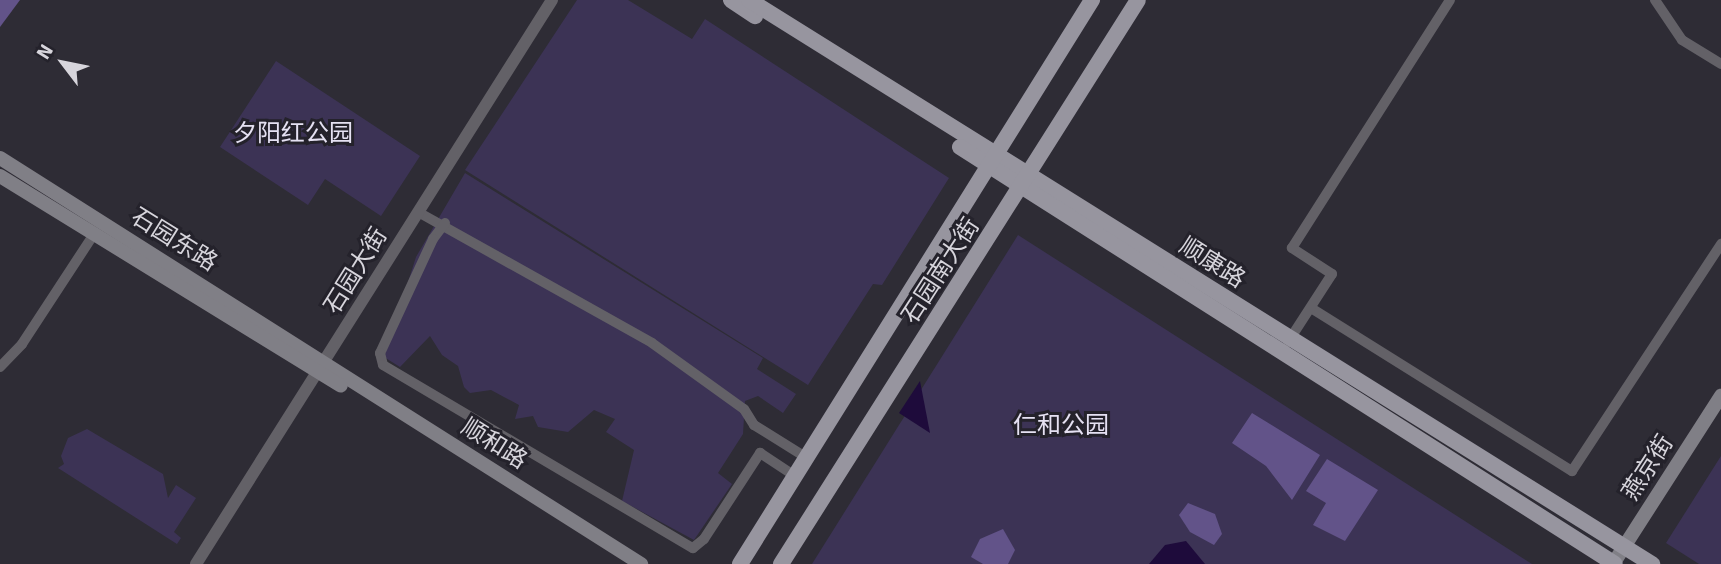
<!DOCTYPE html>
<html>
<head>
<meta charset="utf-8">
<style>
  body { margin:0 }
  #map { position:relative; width:1721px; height:564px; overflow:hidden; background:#2e2c35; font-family:Signika,"Noto Sans SC",sans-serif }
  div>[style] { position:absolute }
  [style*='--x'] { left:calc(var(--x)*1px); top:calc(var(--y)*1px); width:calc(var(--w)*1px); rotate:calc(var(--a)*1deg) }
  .green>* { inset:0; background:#3c3355 }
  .forest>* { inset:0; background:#625389 }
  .water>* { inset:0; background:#1e0b3b }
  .minor>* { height:10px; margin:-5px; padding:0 5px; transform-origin:5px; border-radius:5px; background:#636167 }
  .tertiary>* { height:12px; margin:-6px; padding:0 6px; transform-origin:6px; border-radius:6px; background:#636167 }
  .secondary>* { height:14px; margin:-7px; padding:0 7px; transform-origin:7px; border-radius:7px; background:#807f86 }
  .primary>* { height:16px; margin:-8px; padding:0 8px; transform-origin:8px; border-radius:8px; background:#97959f }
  span { translate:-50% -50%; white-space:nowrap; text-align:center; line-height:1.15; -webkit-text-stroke:6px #24222b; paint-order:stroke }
  .park-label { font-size:24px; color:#e5e1f2 }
  .street-label { font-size:24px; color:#d7d5dc }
  .north { position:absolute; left:28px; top:28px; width:70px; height:70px; -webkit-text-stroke:5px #24222b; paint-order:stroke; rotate:302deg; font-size:19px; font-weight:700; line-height:28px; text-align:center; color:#d7d5dc }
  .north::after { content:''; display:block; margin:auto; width:24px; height:32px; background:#d7d5dc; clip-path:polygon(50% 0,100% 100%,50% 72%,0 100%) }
</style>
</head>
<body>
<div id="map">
  <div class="green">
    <div style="clip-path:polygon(577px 0,628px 0,692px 39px,705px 19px,949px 178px,882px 285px,873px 284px,808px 385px,465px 170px)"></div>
    <div style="clip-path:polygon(276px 61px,420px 156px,381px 216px,325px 179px,308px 205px,220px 147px)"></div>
    <div style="clip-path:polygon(465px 173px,763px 358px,757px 369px,796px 394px,783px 413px,758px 396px,745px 401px,743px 434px,718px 473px,732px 484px,694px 540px,622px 501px,634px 450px,606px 432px,615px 419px,594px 410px,568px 432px,538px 427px,533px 416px,515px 419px,519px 405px,491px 390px,470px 393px,464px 387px,458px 366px,442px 355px,430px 336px,400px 367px,384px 357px,416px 257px)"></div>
    <div style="clip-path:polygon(1018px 235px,1532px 564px,812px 564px)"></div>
    <div style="clip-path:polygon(87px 429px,163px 474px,168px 498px,176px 485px,196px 498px,174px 532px,181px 538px,177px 544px,58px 468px,64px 464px,61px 456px,68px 438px)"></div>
    <div style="clip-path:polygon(1721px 456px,1721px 564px,1699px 564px,1666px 543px)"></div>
  </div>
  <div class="forest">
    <div style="clip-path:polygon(0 0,20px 0,0 27px)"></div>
    <div style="clip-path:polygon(1252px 413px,1320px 455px,1292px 500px,1266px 466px,1232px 443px)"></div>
    <div style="clip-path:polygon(1327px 459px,1378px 490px,1345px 541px,1313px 525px,1326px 503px,1306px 491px)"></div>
    <div style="clip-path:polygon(1188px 503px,1215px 514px,1222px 534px,1214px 545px,1190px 532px,1179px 515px)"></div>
    <div style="clip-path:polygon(1003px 529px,1015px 550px,1008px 564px,983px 564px,971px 557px,980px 539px)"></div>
  </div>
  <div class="water">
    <div style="clip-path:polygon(920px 381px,930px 433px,899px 413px)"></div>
    <div style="clip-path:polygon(1186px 541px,1205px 564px,1149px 564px,1165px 545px)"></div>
  </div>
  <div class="minor">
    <div style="--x:1655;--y:0;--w:48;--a:56"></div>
    <div style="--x:1682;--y:40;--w:46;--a:31.6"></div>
    <div style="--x:418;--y:212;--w:268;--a:29.2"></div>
    <div style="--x:652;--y:343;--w:113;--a:35.7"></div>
    <div style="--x:744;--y:409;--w:19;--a:58"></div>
    <div style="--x:754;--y:425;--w:62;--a:31.9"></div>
    <div style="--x:445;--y:223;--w:20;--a:127"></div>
    <div style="--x:433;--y:239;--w:126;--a:114.9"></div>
    <div style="--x:380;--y:353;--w:12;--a:76"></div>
    <div style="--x:383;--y:365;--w:360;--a:30.6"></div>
    <div style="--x:693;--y:548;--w:14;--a:-39"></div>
    <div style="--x:704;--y:539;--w:103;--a:-56.9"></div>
    <div style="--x:760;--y:453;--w:42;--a:33.3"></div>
    <div style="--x:1311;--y:308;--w:308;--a:32"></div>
    <div style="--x:1572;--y:471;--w:272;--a:-56.7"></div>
    <div style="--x:1288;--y:342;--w:81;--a:-57.1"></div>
    <div style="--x:1332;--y:274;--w:48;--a:-147"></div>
    <div style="--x:1292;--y:248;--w:294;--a:-57.5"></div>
    <div style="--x:0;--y:367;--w:32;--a:-46"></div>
    <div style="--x:22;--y:344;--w:131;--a:-56.8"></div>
  </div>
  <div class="tertiary">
    <div style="--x:196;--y:564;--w:667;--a:-57.74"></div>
  </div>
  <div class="secondary">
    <div style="--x:0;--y:158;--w:759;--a:32.35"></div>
    <div style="--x:0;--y:176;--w:400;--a:31.6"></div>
    <div style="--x:1613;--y:564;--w:200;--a:-57.3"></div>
  </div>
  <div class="primary">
    <div style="--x:731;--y:0;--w:29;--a:34"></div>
    <div style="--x:749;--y:0;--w:1065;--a:31.99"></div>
    <div style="--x:960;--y:147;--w:776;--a:32.48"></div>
    <div style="--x:740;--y:564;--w:665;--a:-58.03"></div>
    <div style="--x:781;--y:564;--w:667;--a:-57.67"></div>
  </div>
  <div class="park-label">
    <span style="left:293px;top:134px">夕阳红公园</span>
    <span style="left:1061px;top:426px">仁和公园</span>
  </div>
  <div class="street-label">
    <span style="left:174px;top:240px;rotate:32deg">石园东路</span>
    <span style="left:1212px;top:263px;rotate:32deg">顺康路</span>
    <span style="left:356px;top:271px;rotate:-58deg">石园大街</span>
    <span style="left:941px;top:271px;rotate:-57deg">石园南大街</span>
    <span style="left:494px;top:444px;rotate:32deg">顺和路</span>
    <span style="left:1648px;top:468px;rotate:-57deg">燕京街</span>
  </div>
  <div class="north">N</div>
</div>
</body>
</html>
